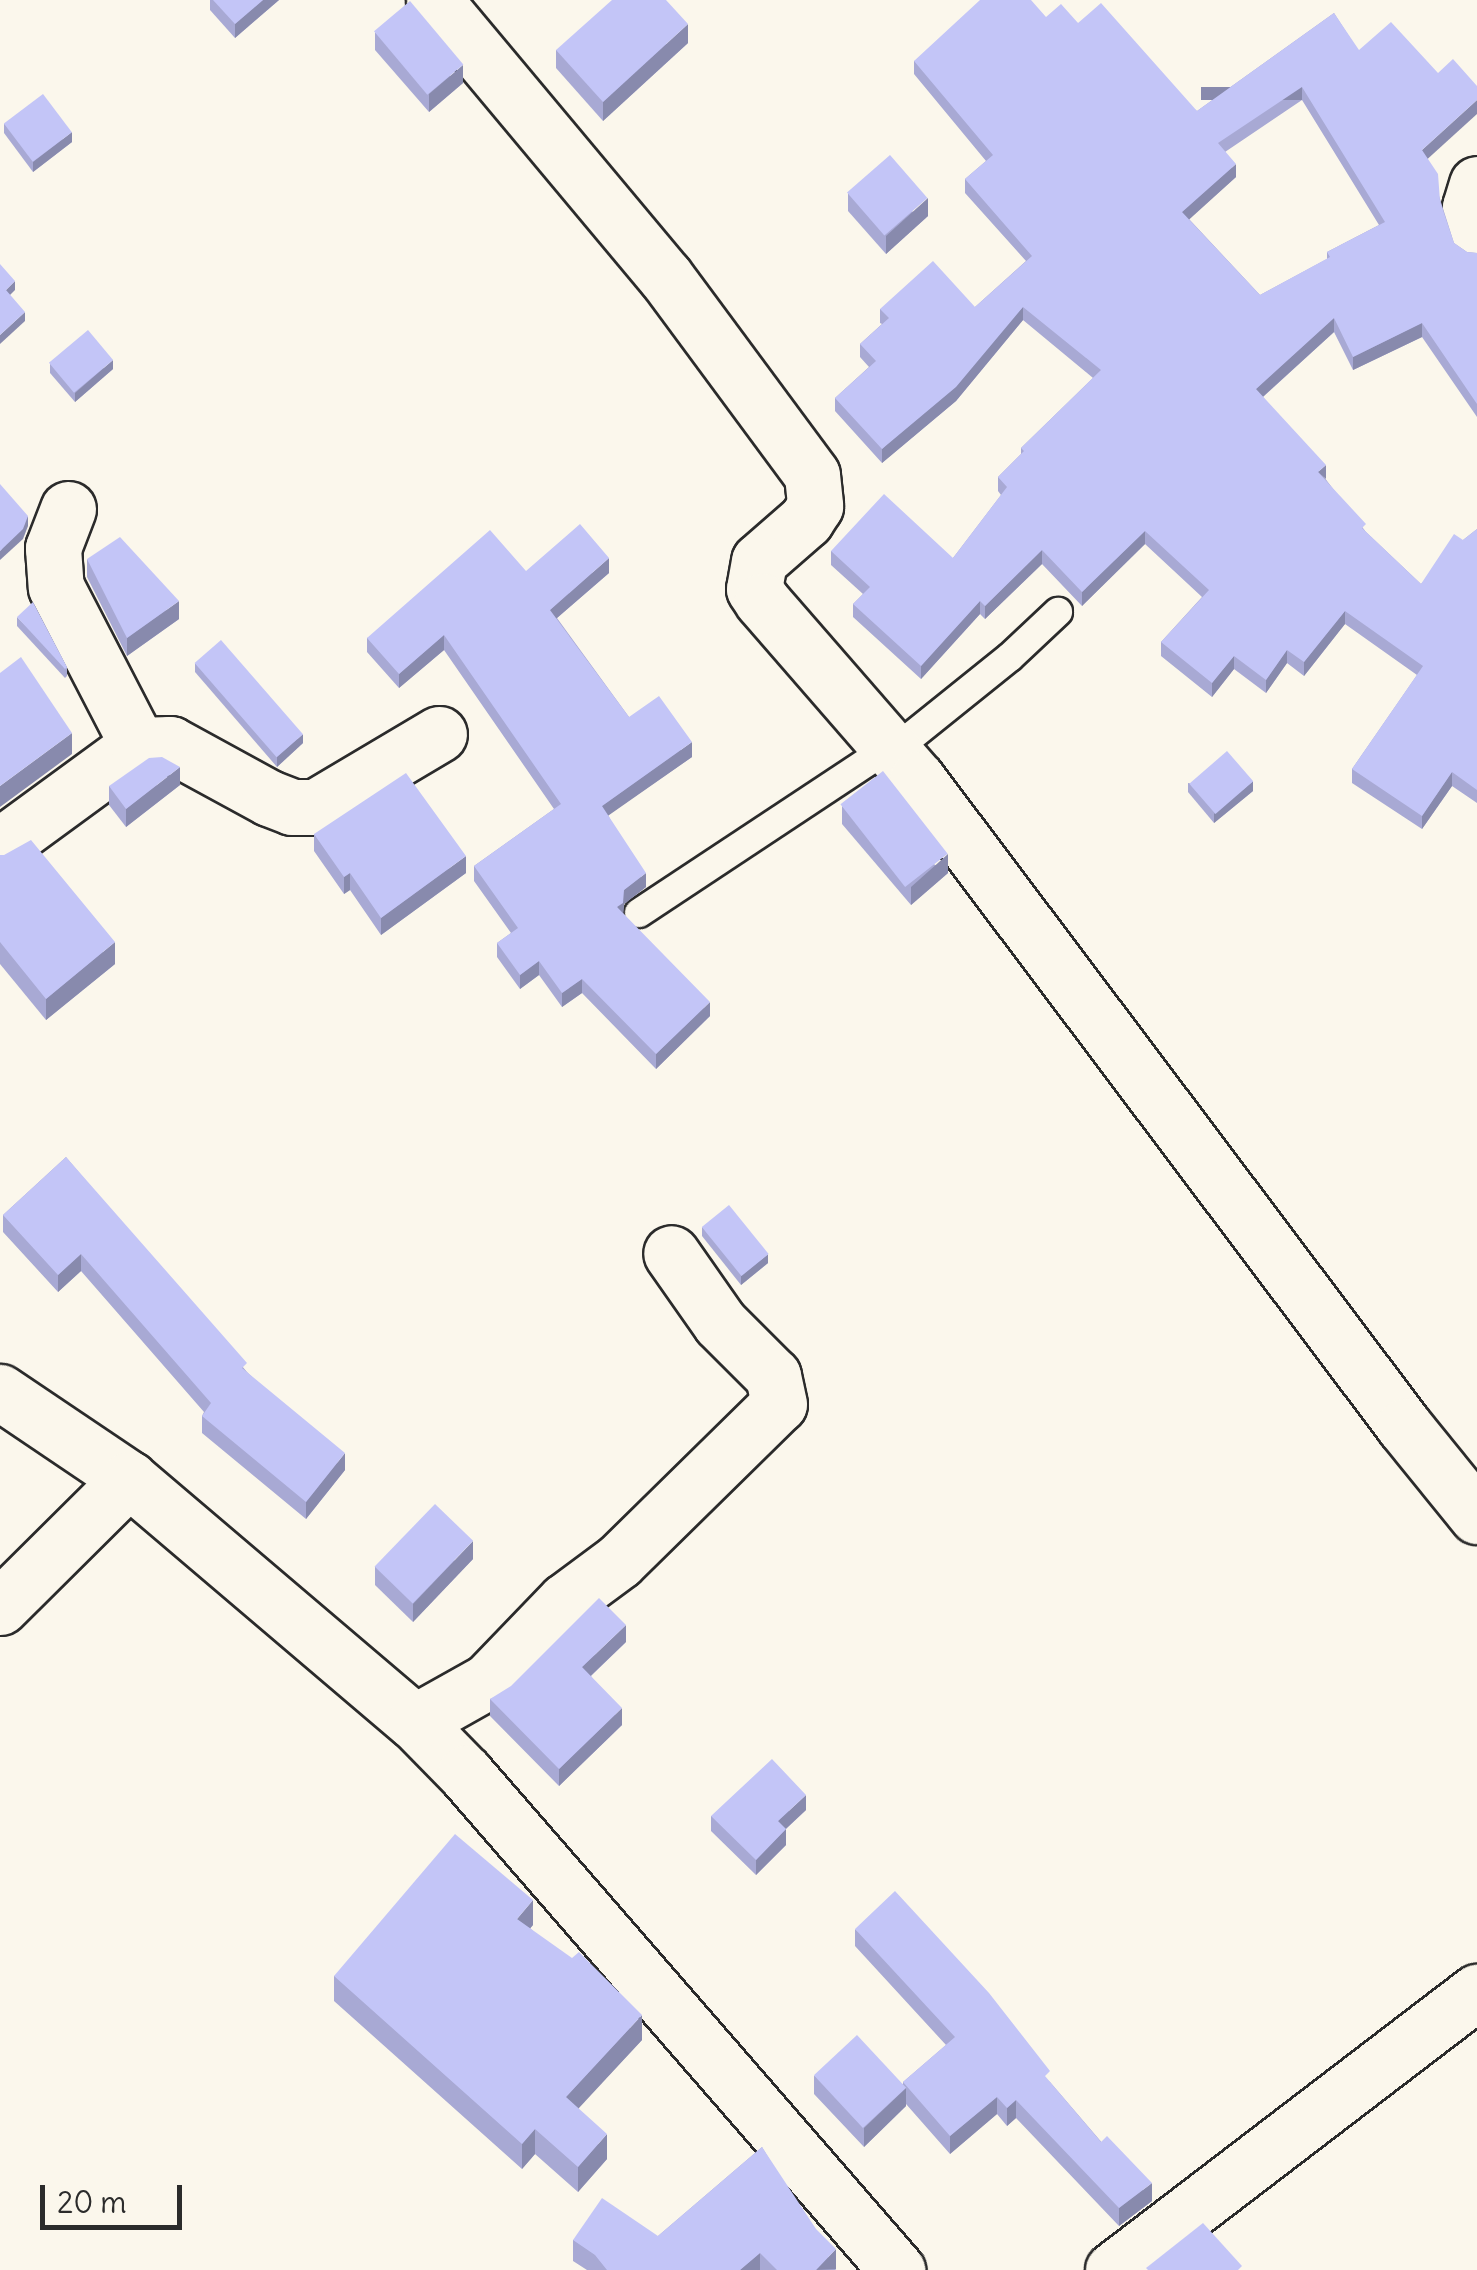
<!DOCTYPE html>
<html>
<head>
<meta charset="utf-8">
<style>
  body { margin:0 }
  #map { position:relative; width:1477px; height:2270px; overflow:hidden; background:#fbf7ec; font-family:Delius,sans-serif }
  div>[style] { position:absolute }
  [style*='--x'] { left:calc(var(--x)*1px); top:calc(var(--y)*1px); width:calc(var(--w)*1px); rotate:calc(var(--a)*1deg) }
  .roads { filter:drop-shadow(2px 0 #2b2b2b) drop-shadow(-2px 0 #2b2b2b) drop-shadow(0 2px #2b2b2b) drop-shadow(0 -2px #2b2b2b) }
  .lane>* { height:28px; margin:-14px; padding:0 14px; transform-origin:14px; border-radius:14px; background:#fbf7ec }
  .street>* { height:55px; margin:-27.5px; padding:0 27.5px; transform-origin:27.5px; border-radius:27.5px; background:#fbf7ec }
  .wall>* { inset:0; background:#a8a9d4 }
  .shaded-wall>* { inset:0; background:#888aad; transform-origin:0 0 }
  .building>* { inset:0; background:#c3c5f7; transform-origin:0 0 }
  span { translate:-50% -50%; white-space:nowrap; text-align:center; line-height:1.15; -webkit-text-stroke:9px #fbf7ec; paint-order:stroke }
  .scale { position:absolute; left:40px; top:2185px; width:142px; height:45px; box-sizing:border-box; border:5px solid #2b2b2b; border-top:0; padding-left:12px; font-size:30px; line-height:35px; white-space:nowrap; color:#2b2b2b; -webkit-text-stroke:8px #fbf7ec; paint-order:stroke }
</style>
</head>
<body>
<div id="map">
  <div class="roads">
    <div class="lane">
      <div style="--x:893;--y:751;--w:150;--a:-38.8"></div>
      <div style="--x:1010;--y:657;--w:66;--a:-43.2"></div>
      <div style="--x:639;--y:913;--w:301;--a:-33.5"></div>
    </div>
    <div class="street">
      <div style="--x:434;--y:0;--w:360;--a:50.1"></div>
      <div style="--x:665;--y:276;--w:247;--a:53.5"></div>
      <div style="--x:812;--y:475;--w:31;--a:84"></div>
      <div style="--x:815;--y:506;--w:17;--a:123"></div>
      <div style="--x:806;--y:520;--w:62;--a:138.9"></div>
      <div style="--x:759;--y:561;--w:28;--a:100"></div>
      <div style="--x:754;--y:589;--w:14;--a:56"></div>
      <div style="--x:762;--y:601;--w:236;--a:49"></div>
      <div style="--x:917;--y:779;--w:810;--a:53.03"></div>
      <div style="--x:1404;--y:1426;--w:116;--a:51"></div>
      <div style="--x:1477;--y:184;--w:24;--a:107"></div>
      <div style="--x:1470;--y:207;--w:30;--a:76"></div>
      <div style="--x:68;--y:509;--w:42;--a:111"></div>
      <div style="--x:53;--y:548;--w:39;--a:86"></div>
      <div style="--x:56;--y:587;--w:178;--a:62.6"></div>
      <div style="--x:0;--y:846;--w:171;--a:-36.2"></div>
      <div style="--x:138;--y:745;--w:32;--a:-2"></div>
      <div style="--x:170;--y:744;--w:113;--a:28.6"></div>
      <div style="--x:269;--y:798;--w:25;--a:21"></div>
      <div style="--x:292;--y:807;--w:24;--a:0"></div>
      <div style="--x:316;--y:807;--w:143;--a:-30.7"></div>
      <div style="--x:0;--y:1392;--w:156;--a:34"></div>
      <div style="--x:129;--y:1479;--w:375;--a:40.4"></div>
      <div style="--x:415;--y:1722;--w:71;--a:45.6"></div>
      <div style="--x:465;--y:1773;--w:659;--a:49"></div>
      <div style="--x:0;--y:1607;--w:182;--a:-44.8"></div>
      <div style="--x:415;--y:1722;--w:84;--a:-29.3"></div>
      <div style="--x:488;--y:1681;--w:111;--a:-46.1"></div>
      <div style="--x:565;--y:1601;--w:67;--a:-36.5"></div>
      <div style="--x:619;--y:1561;--w:224;--a:-44.5"></div>
      <div style="--x:779;--y:1404;--w:29;--a:-102"></div>
      <div style="--x:773;--y:1376;--w:75;--a:-135"></div>
      <div style="--x:720;--y:1323;--w:85;--a:-125"></div>
      <div style="--x:1113;--y:2270;--w:458;--a:-37.4"></div>
    </div>
  </div>
  <div class="wall">
    <div style="clip-path:polygon(210px 0,279px 0,235px 38px,210px 10px)"></div>
    <div style="clip-path:polygon(evenodd,1334px 13px,1427px 158px,1454px 243px,1467px 252px,1477px 253px,1477px 417px,1422px 337px,1353px 370px,1334px 332px,1263px 397px,1366px 532px,1421px 584px,1463px 540px,1477px 529px,1477px 803px,1452px 786px,1422px 829px,1352px 783px,1352px 769px,1417px 675px,1345px 624px,1304px 676px,1287px 663px,1266px 693px,1234px 669px,1212px 697px,1161px 656px,1161px 642px,1202px 597px,1145px 544px,1082px 606px,1042px 564px,985px 619px,980px 614px,921px 679px,853px 617px,853px 604px,863px 594px,831px 565px,831px 551px,953px 558px,1001px 495px,998px 491px,998px 477px,1021px 454px,1021px 448px,1093px 378px,1023px 320px,956px 401px,882px 463px,835px 411px,835px 398px,869px 367px,860px 357px,860px 344px,882px 324px,880px 323px,880px 309px,975px 307px,1026px 261px,965px 193px,965px 179px,986px 161px,914px 74px,914px 61px,1046px 17px,1078px 23px,1197px 111px,1334px 13px,1302px 100px,1379px 225px,1327px 252px,1327px 259px,1260px 295px,1189px 219px,1236px 177px,1225px 152px,1302px 100px)"></div>
    <div style="clip-path:polygon(375px 32px,463px 83px,429px 112px,375px 50px)"></div>
    <div style="clip-path:polygon(688px 43px,603px 121px,556px 68px,556px 50px)"></div>
    <div style="clip-path:polygon(4px 124px,72px 142px,33px 172px,4px 133px)"></div>
    <div style="clip-path:polygon(848px 193px,928px 216px,886px 254px,848px 211px)"></div>
    <div style="clip-path:polygon(50px 364px,113px 369px,75px 402px,50px 373px)"></div>
    <div style="clip-path:polygon(87px 559px,179px 619px,127px 656px,87px 577px)"></div>
    <div style="clip-path:polygon(526px 571px,609px 573px,557px 618px,629px 717px,692px 757px,608px 815px,646px 887px,624px 904px,623px 913px,710px 1016px,656px 1069px,582px 993px,562px 1007px,539px 975px,520px 989px,497px 957px,497px 943px,511px 933px,474px 881px,474px 866px,554px 809px,444px 650px,399px 688px,367px 652px,367px 638px)"></div>
    <div style="clip-path:polygon(17px 617px,67px 667px,67px 676px,65px 678px,17px 626px)"></div>
    <div style="clip-path:polygon(195px 663px,303px 743px,277px 767px,195px 672px)"></div>
    <div style="clip-path:polygon(1188px 783px,1253px 791px,1214px 823px,1188px 792px)"></div>
    <div style="clip-path:polygon(180px 785px,126px 827px,109px 805px,109px 786px)"></div>
    <div style="clip-path:polygon(842px 806px,948px 873px,911px 905px,842px 824px)"></div>
    <div style="clip-path:polygon(314px 834px,466px 873px,381px 935px,350px 890px,344px 894px,314px 851px)"></div>
    <div style="clip-path:polygon(0 855px,115px 964px,46px 1020px,0 964px)"></div>
    <div style="clip-path:polygon(66px 1157px,247px 1372px,345px 1470px,306px 1519px,202px 1433px,202px 1416px,204px 1412px,81px 1271px,58px 1292px,3px 1232px,3px 1215px)"></div>
    <div style="clip-path:polygon(702px 1227px,768px 1263px,741px 1285px,702px 1236px)"></div>
    <div style="clip-path:polygon(473px 1559px,413px 1622px,375px 1585px,375px 1567px)"></div>
    <div style="clip-path:polygon(626px 1642px,591px 1676px,622px 1725px,559px 1786px,490px 1716px,490px 1699px)"></div>
    <div style="clip-path:polygon(806px 1810px,786px 1829px,786px 1845px,756px 1875px,711px 1831px,711px 1816px)"></div>
    <div style="clip-path:polygon(533px 1925px,530px 1928px,642px 2040px,578px 2108px,607px 2159px,578px 2192px,535px 2154px,522px 2169px,334px 2001px,334px 1976px)"></div>
    <div style="clip-path:polygon(855px 1929px,1050px 2082px,1152px 2201px,1119px 2226px,1016px 2118px,1007px 2126px,997px 2114px,950px 2154px,906px 2104px,906px 2106px,864px 2147px,814px 2094px,814px 2076px,903px 2084px,903px 2082px,946px 2045px,855px 1946px)"></div>
    <div style="clip-path:polygon(762px 2147px,836px 2270px,587px 2270px,573px 2261px,573px 2240px,658px 2236px)"></div>
  </div>
  <div class="shaded-wall">
    <div style="clip-path:polygon(263px 0,279px 0,235px 38px,235px 24px)"></div>
    <div style="clip-path:polygon(688px 24px,688px 43px,603px 121px,603px 102px)"></div>
    <div style="clip-path:polygon(463px 65px,463px 83px,429px 112px,429px 94px)"></div>
    <div style="left:1302px;top:87px;width:13px;height:101px;rotate:90deg"></div>
    <div style="clip-path:polygon(1477px 100px,1477px 114px,1422px 164px,1422px 150px)"></div>
    <div style="clip-path:polygon(72px 132px,72px 142px,33px 172px,33px 162px)"></div>
    <div style="clip-path:polygon(1236px 164px,1236px 177px,1182px 226px,1182px 212px)"></div>
    <div style="clip-path:polygon(928px 198px,928px 216px,886px 254px,886px 236px)"></div>
    <div style="clip-path:polygon(15px 281px,15px 290px,6px 299px,6px 290px)"></div>
    <div style="clip-path:polygon(1023px 307px,1023px 320px,956px 401px,882px 463px,882px 449px)"></div>
    <div style="clip-path:polygon(25px 312px,25px 321px,0 344px,0 335px)"></div>
    <div style="clip-path:polygon(1334px 318px,1334px 332px,1256px 403px,1256px 389px)"></div>
    <div style="clip-path:polygon(1422px 323px,1422px 337px,1353px 370px,1353px 357px)"></div>
    <div style="clip-path:polygon(113px 360px,113px 369px,75px 402px,75px 393px)"></div>
    <div style="clip-path:polygon(1326px 465px,1326px 479px,1318px 472px)"></div>
    <div style="clip-path:polygon(28px 516px,28px 526px,23px 539px,0 560px,0 551px)"></div>
    <div style="clip-path:polygon(1145px 531px,1145px 544px,1082px 606px,1082px 592px)"></div>
    <div style="clip-path:polygon(1042px 550px,1042px 564px,985px 619px,985px 606px)"></div>
    <div style="clip-path:polygon(609px 558px,609px 573px,550px 624px,550px 610px)"></div>
    <div style="clip-path:polygon(179px 601px,179px 619px,127px 656px,127px 638px)"></div>
    <div style="clip-path:polygon(980px 601px,980px 614px,921px 679px,921px 666px)"></div>
    <div style="clip-path:polygon(1345px 611px,1345px 624px,1304px 676px,1304px 662px)"></div>
    <div style="clip-path:polygon(444px 635px,444px 650px,399px 688px,399px 674px)"></div>
    <div style="clip-path:polygon(1287px 650px,1287px 663px,1266px 693px,1266px 680px)"></div>
    <div style="clip-path:polygon(1234px 656px,1234px 669px,1212px 697px,1212px 683px)"></div>
    <div style="clip-path:polygon(72px 733px,72px 754px,0 807px,0 786px)"></div>
    <div style="clip-path:polygon(303px 734px,303px 743px,277px 767px,277px 757px)"></div>
    <div style="clip-path:polygon(692px 742px,692px 757px,602px 820px,602px 806px)"></div>
    <div style="clip-path:polygon(180px 767px,180px 785px,126px 827px,126px 809px)"></div>
    <div style="clip-path:polygon(1452px 772px,1452px 786px,1422px 829px,1422px 816px)"></div>
    <div style="clip-path:polygon(1253px 781px,1253px 791px,1214px 823px,1214px 814px)"></div>
    <div style="clip-path:polygon(948px 854px,948px 873px,911px 905px,911px 887px)"></div>
    <div style="clip-path:polygon(466px 856px,466px 873px,381px 935px,381px 918px)"></div>
    <div style="clip-path:polygon(350px 873px,350px 890px,344px 894px,344px 877px)"></div>
    <div style="clip-path:polygon(646px 873px,646px 887px,624px 904px,623px 918px,617px 907px,624px 890px)"></div>
    <div style="clip-path:polygon(115px 942px,115px 964px,46px 1020px,46px 999px)"></div>
    <div style="clip-path:polygon(539px 961px,539px 975px,520px 989px,520px 975px)"></div>
    <div style="clip-path:polygon(582px 979px,582px 993px,562px 1007px,562px 993px)"></div>
    <div style="clip-path:polygon(710px 1002px,710px 1016px,656px 1069px,656px 1054px)"></div>
    <div style="clip-path:polygon(81px 1254px,81px 1271px,58px 1292px,58px 1275px)"></div>
    <div style="clip-path:polygon(768px 1254px,768px 1263px,741px 1285px,741px 1276px)"></div>
    <div style="clip-path:polygon(345px 1453px,345px 1470px,306px 1519px,306px 1502px)"></div>
    <div style="clip-path:polygon(473px 1541px,473px 1559px,413px 1622px,413px 1604px)"></div>
    <div style="clip-path:polygon(626px 1625px,626px 1642px,582px 1684px,582px 1667px)"></div>
    <div style="clip-path:polygon(622px 1708px,622px 1725px,559px 1786px,559px 1769px)"></div>
    <div style="clip-path:polygon(806px 1795px,806px 1810px,778px 1836px,778px 1821px)"></div>
    <div style="clip-path:polygon(786px 1829px,786px 1845px,756px 1875px,756px 1860px)"></div>
    <div style="clip-path:polygon(533px 1900px,533px 1925px,517px 1944px,517px 1919px)"></div>
    <div style="clip-path:polygon(642px 2015px,642px 2040px,566px 2122px,566px 2097px)"></div>
    <div style="clip-path:polygon(906px 2088px,906px 2106px,864px 2147px,864px 2128px)"></div>
    <div style="clip-path:polygon(997px 2097px,997px 2114px,950px 2154px,950px 2136px)"></div>
    <div style="clip-path:polygon(1016px 2100px,1016px 2118px,1007px 2126px,1007px 2108px)"></div>
    <div style="clip-path:polygon(535px 2129px,535px 2154px,522px 2169px,522px 2144px)"></div>
    <div style="clip-path:polygon(607px 2134px,607px 2159px,578px 2192px,578px 2167px)"></div>
    <div style="clip-path:polygon(1152px 2183px,1152px 2201px,1119px 2226px,1119px 2208px)"></div>
    <div style="clip-path:polygon(836px 2249px,836px 2269px,816px 2270px)"></div>
    <div style="clip-path:polygon(760px 2253px,760px 2270px,740px 2270px)"></div>
  </div>
  <div class="building">
    <div style="clip-path:polygon(213px 0,263px 0,235px 24px)"></div>
    <div style="clip-path:polygon(612px 0,666px 0,688px 24px,603px 102px,556px 50px)"></div>
    <div style="clip-path:polygon(evenodd,980px 0,1031px 0,1046px 17px,1061px 4px,1078px 23px,1101px 3px,1197px 111px,1334px 13px,1359px 50px,1391px 22px,1438px 73px,1453px 59px,1477px 86px,1477px 100px,1422px 150px,1438px 174px,1440px 201px,1454px 243px,1467px 252px,1477px 253px,1477px 404px,1422px 323px,1353px 357px,1334px 318px,1256px 389px,1326px 465px,1318px 472px,1366px 524px,1362px 528px,1421px 584px,1454px 534px,1463px 540px,1477px 529px,1477px 790px,1452px 772px,1422px 816px,1352px 769px,1423px 666px,1345px 611px,1304px 662px,1287px 650px,1266px 680px,1234px 656px,1212px 683px,1161px 642px,1209px 590px,1145px 531px,1082px 592px,1042px 550px,985px 606px,980px 601px,921px 666px,853px 604px,870px 587px,831px 551px,884px 494px,953px 558px,1007px 487px,998px 477px,1024px 451px,1021px 448px,1101px 370px,1023px 307px,956px 387px,882px 449px,835px 398px,876px 361px,860px 344px,889px 318px,880px 309px,933px 261px,975px 307px,1032px 256px,965px 179px,993px 155px,914px 61px,980px 0,1302px 87px,1385px 222px,1327px 252px,1330px 257px,1260px 295px,1182px 212px,1236px 164px,1218px 143px,1302px 87px)"></div>
    <div style="left:410px;top:1px;width:83px;height:47px;rotate:50deg"></div>
    <div style="left:43px;top:94px;width:48px;height:49px;rotate:53deg"></div>
    <div style="left:890px;top:155px;width:57px;height:57px;rotate:49deg"></div>
    <div style="clip-path:polygon(0 264px,15px 281px,6px 290px,25px 312px,0 335px)"></div>
    <div style="left:88px;top:330px;width:39px;height:51px;rotate:50deg"></div>
    <div style="clip-path:polygon(0 484px,28px 516px,23px 529px,0 551px)"></div>
    <div style="clip-path:polygon(580px 524px,609px 558px,550px 610px,629px 717px,659px 696px,692px 742px,602px 806px,646px 873px,624px 890px,623px 903px,617px 907px,710px 1002px,656px 1054px,582px 979px,562px 993px,539px 961px,520px 975px,497px 943px,518px 928px,474px 866px,561px 804px,444px 635px,399px 674px,367px 638px,490px 530px,526px 571px)"></div>
    <div style="clip-path:polygon(120px 537px,179px 601px,127px 638px,87px 559px)"></div>
    <div style="clip-path:polygon(33px 602px,67px 667px,65px 669px,17px 617px)"></div>
    <div style="left:221px;top:640px;width:125px;height:35px;rotate:49deg"></div>
    <div style="clip-path:polygon(21px 657px,72px 733px,0 786px,0 673px)"></div>
    <div style="left:1227px;top:751px;width:40px;height:50px;rotate:49deg"></div>
    <div style="clip-path:polygon(162px 757px,180px 767px,126px 809px,109px 786px,149px 758px)"></div>
    <div style="left:883px;top:771px;width:105px;height:54px;rotate:52deg"></div>
    <div style="clip-path:polygon(406px 773px,466px 856px,381px 918px,350px 873px,344px 877px,314px 834px)"></div>
    <div style="clip-path:polygon(31px 840px,115px 942px,46px 999px,0 942px,0 855px,4px 855px)"></div>
    <div style="clip-path:polygon(66px 1157px,247px 1363px,242px 1368px,345px 1453px,306px 1502px,202px 1416px,211px 1403px,81px 1254px,58px 1275px,3px 1215px)"></div>
    <div style="left:729px;top:1205px;width:63px;height:35px;rotate:51deg"></div>
    <div style="left:435px;top:1504px;width:53px;height:87px;rotate:44deg"></div>
    <div style="clip-path:polygon(599px 1598px,626px 1625px,582px 1667px,622px 1708px,559px 1769px,490px 1699px,511px 1686px)"></div>
    <div style="clip-path:polygon(772px 1759px,806px 1795px,778px 1821px,786px 1829px,756px 1860px,711px 1816px)"></div>
    <div style="clip-path:polygon(455px 1834px,533px 1900px,517px 1919px,572px 1958px,579px 1952px,642px 2015px,566px 2097px,607px 2134px,578px 2167px,535px 2129px,522px 2144px,334px 1976px)"></div>
    <div style="clip-path:polygon(895px 1891px,989px 1993px,1050px 2071px,1045px 2076px,1101px 2142px,1107px 2136px,1152px 2183px,1119px 2208px,1016px 2100px,1007px 2108px,997px 2097px,950px 2136px,903px 2082px,955px 2037px,855px 1929px)"></div>
    <div style="left:857px;top:2035px;width:72px;height:59px;rotate:47deg"></div>
    <div style="clip-path:polygon(762px 2147px,816px 2229px,836px 2249px,816px 2270px,777px 2270px,760px 2253px,740px 2270px,607px 2270px,595px 2255px,573px 2240px,602px 2198px,658px 2236px)"></div>
    <div style="clip-path:polygon(1203px 2223px,1242px 2266px,1238px 2270px,1148px 2270px,1146px 2268px)"></div>
  </div>
  <div class="scale">20 m</div>
</div>
</body>
</html>
